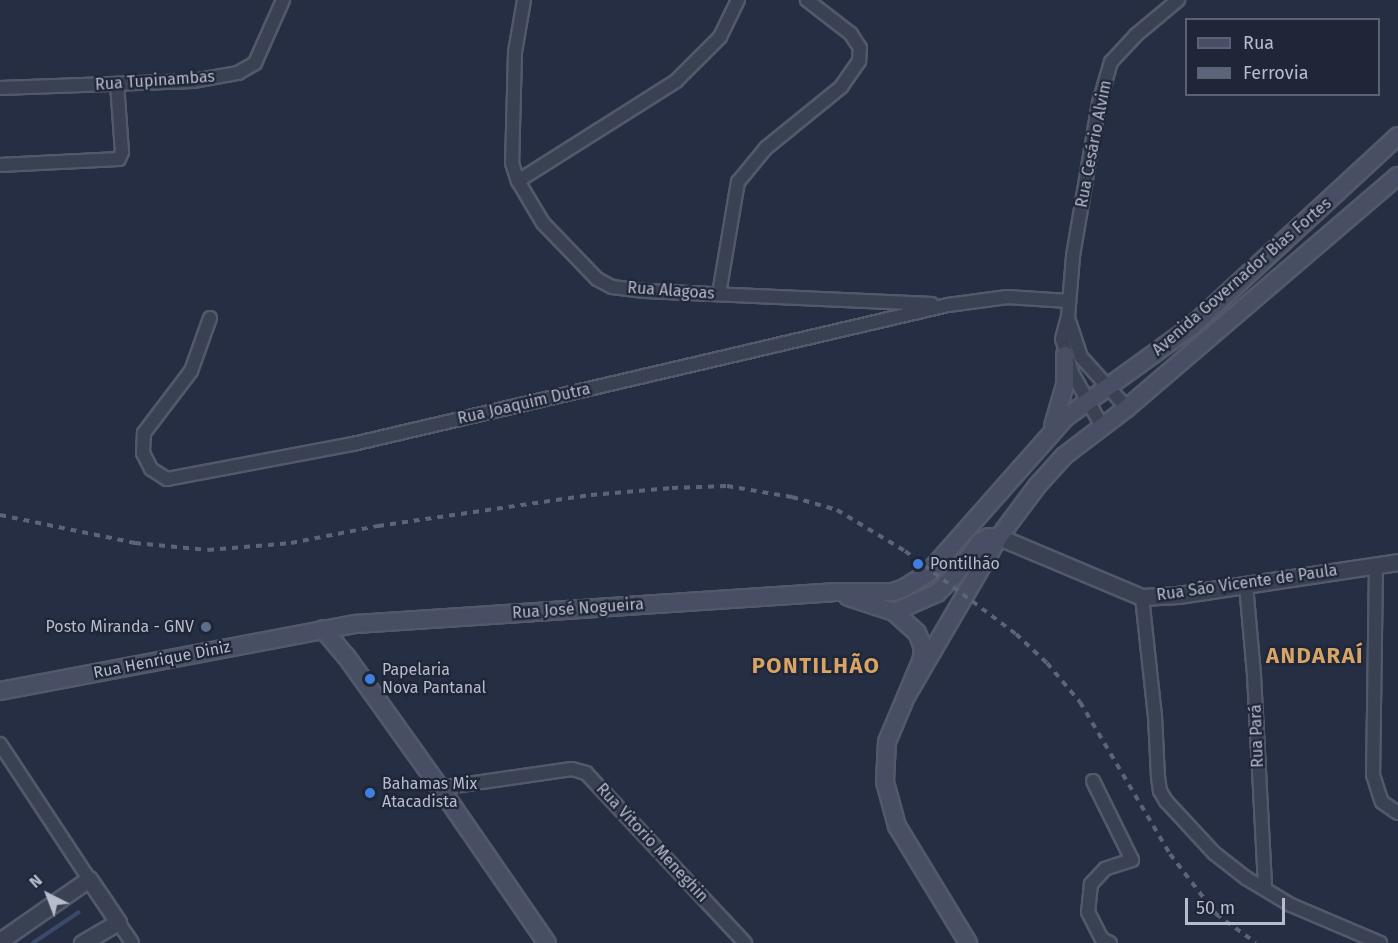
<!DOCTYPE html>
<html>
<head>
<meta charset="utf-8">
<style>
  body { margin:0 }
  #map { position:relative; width:1398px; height:943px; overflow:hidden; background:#252e42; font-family:"Fira Sans",sans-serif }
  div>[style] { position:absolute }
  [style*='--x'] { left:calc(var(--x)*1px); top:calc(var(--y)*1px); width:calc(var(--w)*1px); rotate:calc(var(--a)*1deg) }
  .stream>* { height:4px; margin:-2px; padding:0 2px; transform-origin:2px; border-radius:2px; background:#3b4a6b }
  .roads { filter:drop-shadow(2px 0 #525969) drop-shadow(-2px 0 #525969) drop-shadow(0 2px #525969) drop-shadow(0 -2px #525969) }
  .minor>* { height:12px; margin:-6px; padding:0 6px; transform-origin:6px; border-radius:6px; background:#3a4152 }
  .tertiary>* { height:15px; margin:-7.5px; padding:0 7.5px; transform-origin:7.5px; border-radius:7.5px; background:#3a4152 }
  .secondary>* { height:16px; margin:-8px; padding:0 8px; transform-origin:8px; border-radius:8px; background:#484f65 }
  .rail>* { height:4px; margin-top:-2px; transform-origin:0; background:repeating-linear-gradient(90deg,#5c6479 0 6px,transparent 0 12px) }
  .dots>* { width:16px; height:16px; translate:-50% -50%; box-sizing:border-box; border:3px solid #1f2637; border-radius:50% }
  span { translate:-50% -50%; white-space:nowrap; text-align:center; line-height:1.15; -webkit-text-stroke:4.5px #1f2637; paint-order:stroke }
  .street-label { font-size:16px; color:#b7bccc }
  .poi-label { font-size:16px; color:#b7bccc }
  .left { translate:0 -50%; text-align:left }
  .right { translate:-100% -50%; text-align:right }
  .district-label { font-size:22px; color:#d8a465; font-weight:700; letter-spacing:1.5px }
  .legend { position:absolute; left:1185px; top:18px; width:195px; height:78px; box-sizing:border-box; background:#1f2637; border:2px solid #5c6273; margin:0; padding:8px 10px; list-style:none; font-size:18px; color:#b7bccc }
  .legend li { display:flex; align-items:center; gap:12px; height:30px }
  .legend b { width:30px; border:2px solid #5c6273 }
  .north { position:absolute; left:18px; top:865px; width:60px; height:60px; -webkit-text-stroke:4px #1f2637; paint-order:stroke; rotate:318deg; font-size:16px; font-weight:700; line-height:24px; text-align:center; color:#b7bccc }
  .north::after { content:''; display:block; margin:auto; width:21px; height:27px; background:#b7bccc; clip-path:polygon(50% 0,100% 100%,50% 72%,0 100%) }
  .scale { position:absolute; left:1185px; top:898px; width:100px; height:27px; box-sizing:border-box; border:3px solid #b7bccc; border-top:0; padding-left:8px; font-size:18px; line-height:21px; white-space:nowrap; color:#b7bccc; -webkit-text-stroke:4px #1f2637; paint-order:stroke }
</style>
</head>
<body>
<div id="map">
  <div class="stream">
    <div style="--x:33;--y:943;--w:55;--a:-34"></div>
  </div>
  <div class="roads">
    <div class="minor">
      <div style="--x:524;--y:0;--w:53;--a:99.8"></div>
      <div style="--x:515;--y:52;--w:111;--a:91.5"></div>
      <div style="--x:512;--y:163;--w:19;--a:72"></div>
      <div style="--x:518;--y:181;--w:49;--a:59.2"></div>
      <div style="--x:543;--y:223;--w:78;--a:46"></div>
      <div style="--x:597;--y:279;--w:17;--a:28"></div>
      <div style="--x:612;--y:287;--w:33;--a:7"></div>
      <div style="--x:645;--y:291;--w:287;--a:2.6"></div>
      <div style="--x:0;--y:88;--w:193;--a:-2.1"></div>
      <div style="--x:193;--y:81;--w:46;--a:-10.1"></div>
      <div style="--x:238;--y:73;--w:20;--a:-30"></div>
      <div style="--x:255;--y:63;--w:69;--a:-66"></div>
      <div style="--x:0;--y:165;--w:119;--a:-2.9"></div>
      <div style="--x:119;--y:159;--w:8;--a:-67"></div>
      <div style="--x:122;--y:152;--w:68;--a:-94.2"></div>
      <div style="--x:518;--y:181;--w:187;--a:-32.3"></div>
      <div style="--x:676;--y:81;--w:62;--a:-45"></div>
      <div style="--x:720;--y:37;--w:41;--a:-64.1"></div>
      <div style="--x:719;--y:294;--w:114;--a:-80.4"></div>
      <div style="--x:738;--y:182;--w:44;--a:-50.5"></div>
      <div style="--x:766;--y:148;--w:97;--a:-39.1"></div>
      <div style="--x:841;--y:87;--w:32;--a:-55"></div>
      <div style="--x:859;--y:61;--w:13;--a:-86"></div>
      <div style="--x:860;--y:48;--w:17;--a:-123"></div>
      <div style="--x:851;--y:34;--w:56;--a:-142.3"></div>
      <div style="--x:210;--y:318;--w:56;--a:109.7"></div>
      <div style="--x:191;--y:371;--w:78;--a:127.2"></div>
      <div style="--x:144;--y:433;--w:20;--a:93"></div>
      <div style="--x:143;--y:453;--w:18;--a:63"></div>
      <div style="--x:151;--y:469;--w:19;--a:32"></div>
      <div style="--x:167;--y:479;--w:189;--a:-10.7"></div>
      <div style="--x:353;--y:444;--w:611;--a:-13.15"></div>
      <div style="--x:948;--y:305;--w:60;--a:-7.7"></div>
      <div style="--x:1007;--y:297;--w:61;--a:3.8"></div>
      <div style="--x:1068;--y:318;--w:41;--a:71.6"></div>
      <div style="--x:1081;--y:357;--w:69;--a:48"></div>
      <div style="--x:1102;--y:426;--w:61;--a:-119.5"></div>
      <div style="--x:1072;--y:373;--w:35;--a:-106"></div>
      <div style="--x:1062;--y:339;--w:23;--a:-75"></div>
      <div style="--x:1068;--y:317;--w:61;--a:-85.3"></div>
      <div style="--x:1073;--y:256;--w:155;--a:-80.4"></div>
      <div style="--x:1099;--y:103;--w:43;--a:-73.7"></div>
      <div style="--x:1111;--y:62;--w:37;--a:-47"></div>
      <div style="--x:1136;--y:35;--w:55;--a:-39.8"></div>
      <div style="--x:1376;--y:565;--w:210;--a:90.8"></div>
      <div style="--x:1373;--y:775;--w:28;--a:72"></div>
      <div style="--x:1382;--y:802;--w:19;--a:35"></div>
      <div style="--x:1246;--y:585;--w:90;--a:84.9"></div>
      <div style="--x:1254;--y:675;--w:213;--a:87"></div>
      <div style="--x:1142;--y:597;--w:120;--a:83.8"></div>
      <div style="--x:1155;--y:716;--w:61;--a:87.2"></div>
      <div style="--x:1158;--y:777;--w:14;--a:82"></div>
      <div style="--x:1160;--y:791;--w:12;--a:59"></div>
      <div style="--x:1166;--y:801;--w:71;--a:47.3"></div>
      <div style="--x:1214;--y:853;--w:41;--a:38"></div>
      <div style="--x:1246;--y:878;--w:52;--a:31"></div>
      <div style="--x:1291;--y:905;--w:97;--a:23.1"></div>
      <div style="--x:0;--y:744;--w:162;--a:56.6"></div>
      <div style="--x:1093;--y:781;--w:88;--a:63.7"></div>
      <div style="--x:1132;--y:860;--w:28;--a:162"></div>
      <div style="--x:1105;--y:869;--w:21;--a:133"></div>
      <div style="--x:1091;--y:884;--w:28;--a:96"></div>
      <div style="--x:1088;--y:912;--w:30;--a:63"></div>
      <div style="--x:1102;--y:939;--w:9;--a:27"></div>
      <div style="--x:440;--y:788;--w:133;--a:-8.2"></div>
      <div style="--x:572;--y:769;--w:15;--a:16"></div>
      <div style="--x:586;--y:773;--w:233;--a:46.9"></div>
      <div style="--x:118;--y:922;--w:25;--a:56"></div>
    </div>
    <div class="tertiary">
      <div style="--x:999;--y:537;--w:155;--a:22.8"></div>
      <div style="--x:1142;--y:597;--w:36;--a:-3"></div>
      <div style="--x:1178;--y:595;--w:222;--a:-8.5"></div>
      <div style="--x:0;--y:941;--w:108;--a:-34.9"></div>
      <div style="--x:89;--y:879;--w:52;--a:56"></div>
      <div style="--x:118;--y:922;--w:42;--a:149.7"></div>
    </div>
    <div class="secondary">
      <div style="--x:1053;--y:426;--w:43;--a:-73.7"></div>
      <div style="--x:1065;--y:385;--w:30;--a:-90"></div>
      <div style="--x:848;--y:597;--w:48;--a:18.1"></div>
      <div style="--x:894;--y:612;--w:31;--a:42"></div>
      <div style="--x:917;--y:633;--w:10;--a:66"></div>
      <div style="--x:921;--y:642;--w:9;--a:77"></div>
      <div style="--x:923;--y:651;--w:10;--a:101"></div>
      <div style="--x:921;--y:661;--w:88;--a:112.8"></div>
      <div style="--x:887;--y:742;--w:40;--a:92.9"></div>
      <div style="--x:885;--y:782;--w:46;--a:74.7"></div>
      <div style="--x:897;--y:826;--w:137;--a:58.7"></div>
      <div style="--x:894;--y:612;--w:47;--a:-23.8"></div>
      <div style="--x:937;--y:593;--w:25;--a:-45"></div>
      <div style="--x:955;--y:575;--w:41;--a:-52.9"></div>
      <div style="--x:980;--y:542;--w:10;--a:-29"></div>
      <div style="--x:989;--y:537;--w:10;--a:0"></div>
      <div style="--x:323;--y:629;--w:35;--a:50"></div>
      <div style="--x:346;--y:656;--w:162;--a:54.5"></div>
      <div style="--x:440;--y:788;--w:188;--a:55.4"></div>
      <div style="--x:0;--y:691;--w:362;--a:-10.7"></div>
      <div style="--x:356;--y:624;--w:478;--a:-3.8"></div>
      <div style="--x:833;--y:592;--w:60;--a:0"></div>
      <div style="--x:893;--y:592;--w:12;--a:-20"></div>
      <div style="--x:904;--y:588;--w:28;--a:-32"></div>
      <div style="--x:928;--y:573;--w:207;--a:-48.5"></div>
      <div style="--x:1065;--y:418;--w:157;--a:-35.9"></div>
      <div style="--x:1192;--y:326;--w:280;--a:-42.7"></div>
      <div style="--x:907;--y:695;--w:183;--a:-59.8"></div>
      <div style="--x:999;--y:537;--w:64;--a:-53.3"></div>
      <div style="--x:1037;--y:486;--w:40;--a:-48"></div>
      <div style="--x:1064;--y:456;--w:79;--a:-37.3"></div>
      <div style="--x:1127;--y:408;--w:357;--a:-40.6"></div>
    </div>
  </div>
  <div class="rail">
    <div style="--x:0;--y:515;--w:138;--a:11.7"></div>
    <div style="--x:135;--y:543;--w:73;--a:5.5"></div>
    <div style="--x:208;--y:550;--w:83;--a:-4.8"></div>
    <div style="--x:291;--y:543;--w:89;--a:-11.1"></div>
    <div style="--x:378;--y:526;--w:215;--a:-8.3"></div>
    <div style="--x:591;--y:495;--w:81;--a:-4.9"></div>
    <div style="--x:672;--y:488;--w:55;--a:-2.1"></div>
    <div style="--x:727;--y:486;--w:66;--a:9.6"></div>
    <div style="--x:792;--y:497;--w:47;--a:16.1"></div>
    <div style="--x:837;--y:510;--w:79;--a:31.1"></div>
    <div style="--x:905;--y:551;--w:139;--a:36.8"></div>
    <div style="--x:1016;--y:634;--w:42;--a:43.1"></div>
    <div style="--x:1047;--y:663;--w:51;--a:49.8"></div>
    <div style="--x:1080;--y:702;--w:177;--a:59.4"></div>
    <div style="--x:1170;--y:854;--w:76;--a:52.5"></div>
    <div style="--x:1216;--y:914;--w:49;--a:35.9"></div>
  </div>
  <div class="dots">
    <div style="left:918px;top:564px;background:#3f7fe0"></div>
    <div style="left:206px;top:627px;background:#5c6f8a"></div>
    <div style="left:370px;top:679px;background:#3f7fe0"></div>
    <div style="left:370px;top:793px;background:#3f7fe0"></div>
  </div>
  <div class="street-label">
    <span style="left:155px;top:81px;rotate:-4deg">Rua Tupinambas</span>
    <span style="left:1094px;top:144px;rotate:-79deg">Rua Cesário Alvim</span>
    <span style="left:1242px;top:277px;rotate:-41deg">Avenida Governador Bias Fortes</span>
    <span style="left:671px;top:291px;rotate:4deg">Rua Alagoas</span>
    <span style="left:524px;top:404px;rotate:-13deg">Rua Joaquim Dutra</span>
    <span style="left:1247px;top:583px;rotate:-8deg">Rua São Vicente de Paula</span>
    <span style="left:578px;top:609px;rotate:-4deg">Rua José Nogueira</span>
    <span style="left:162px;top:660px;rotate:-11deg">Rua Henrique Diniz</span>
    <span style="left:1257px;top:736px;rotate:-92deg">Rua Pará</span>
    <span style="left:652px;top:843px;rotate:47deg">Rua Vitorio Meneghin</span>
  </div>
  <div class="poi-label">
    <span class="left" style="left:930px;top:564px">Pontilhão</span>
    <span class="right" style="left:194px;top:627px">Posto Miranda - GNV</span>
    <span class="left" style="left:382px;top:679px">Papelaria<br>Nova Pantanal</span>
    <span class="left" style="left:382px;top:793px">Bahamas Mix<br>Atacadista</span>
  </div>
  <div class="district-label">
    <span style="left:1315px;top:656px">ANDARAÍ</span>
    <span style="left:816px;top:666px">PONTILHÃO</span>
  </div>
  <ul class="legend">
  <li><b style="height:8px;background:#484f65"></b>Rua</li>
  <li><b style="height:8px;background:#5c6479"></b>Ferrovia</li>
  </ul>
  <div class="north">N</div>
  <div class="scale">50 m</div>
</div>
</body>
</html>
